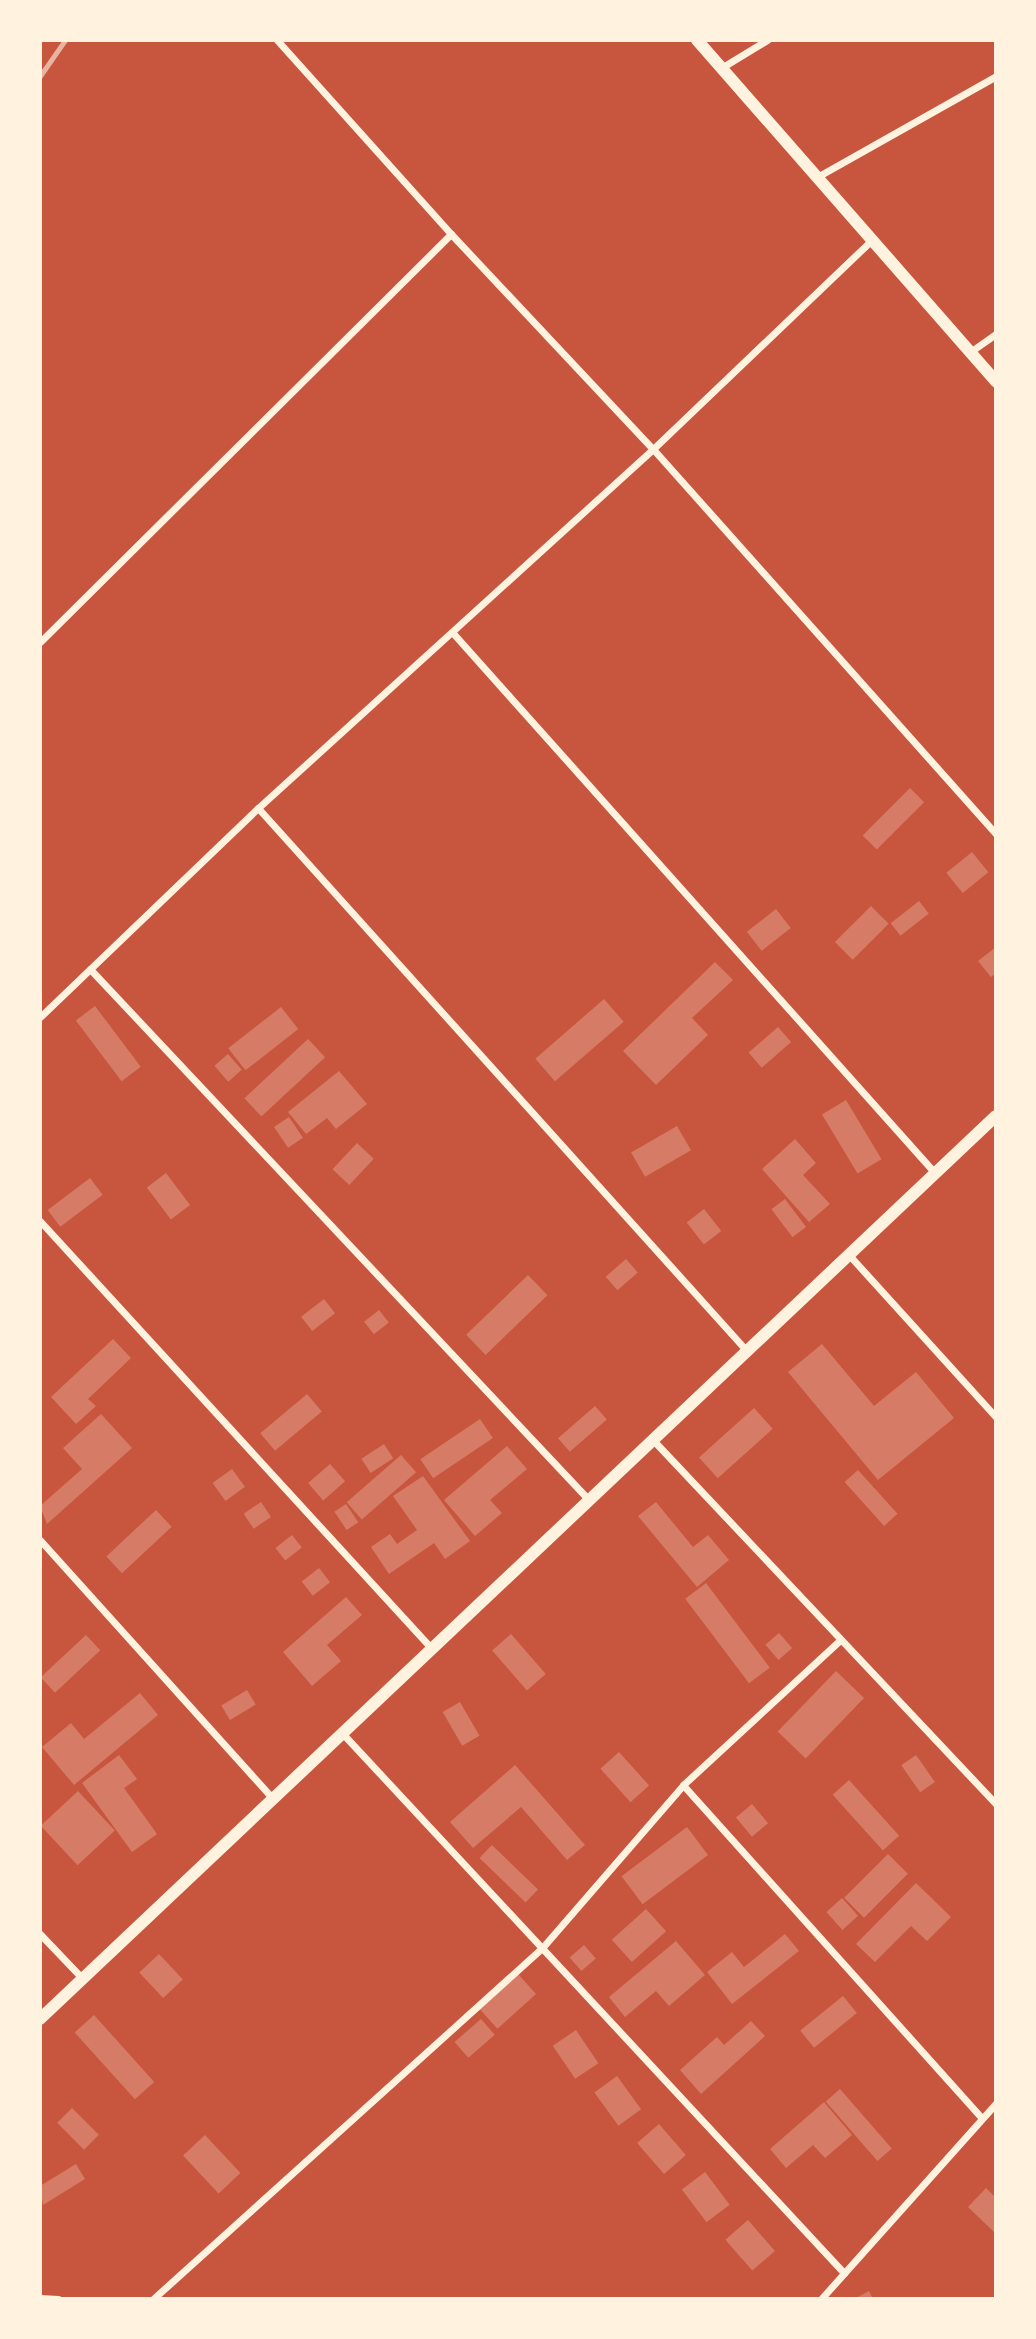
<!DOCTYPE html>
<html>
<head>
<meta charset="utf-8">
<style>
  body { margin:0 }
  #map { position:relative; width:1036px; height:2339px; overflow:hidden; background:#c8553d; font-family:"DM Sans",sans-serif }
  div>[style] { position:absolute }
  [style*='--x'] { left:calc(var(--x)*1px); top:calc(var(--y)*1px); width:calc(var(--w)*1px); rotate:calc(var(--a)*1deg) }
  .building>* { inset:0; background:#d67c66; transform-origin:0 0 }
  .minor>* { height:7px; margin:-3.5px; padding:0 3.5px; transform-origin:3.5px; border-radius:3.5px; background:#fff3e0 }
  .tertiary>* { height:12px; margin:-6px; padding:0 6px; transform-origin:6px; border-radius:6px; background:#fff3e0 }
  .rail>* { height:5px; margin:-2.5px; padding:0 2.5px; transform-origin:2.5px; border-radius:2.5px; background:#e9b49f }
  span { translate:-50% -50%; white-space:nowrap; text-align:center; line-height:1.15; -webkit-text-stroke:5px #fff3e0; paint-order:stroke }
  .frame { position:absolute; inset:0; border:42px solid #fff3e0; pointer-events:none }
</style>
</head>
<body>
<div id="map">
  <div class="building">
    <div style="left:910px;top:788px;width:20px;height:67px;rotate:45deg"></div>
    <div style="left:972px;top:852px;width:26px;height:33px;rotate:51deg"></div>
    <div style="left:919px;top:901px;width:16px;height:36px;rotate:52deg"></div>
    <div style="left:871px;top:906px;width:25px;height:51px;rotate:45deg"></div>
    <div style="left:776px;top:909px;width:24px;height:37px;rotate:52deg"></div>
    <div style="clip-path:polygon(996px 947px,996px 973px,991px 977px,978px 961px)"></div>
    <div style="clip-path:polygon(715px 962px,733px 980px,692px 1018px,708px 1035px,656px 1085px,623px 1051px)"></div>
    <div style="left:604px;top:999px;width:30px;height:91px;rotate:49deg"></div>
    <div style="left:95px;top:1006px;width:76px;height:24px;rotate:53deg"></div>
    <div style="left:281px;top:1007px;width:28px;height:67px;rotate:52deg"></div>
    <div style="left:778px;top:1027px;width:20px;height:39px;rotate:49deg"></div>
    <div style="left:308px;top:1039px;width:25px;height:87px;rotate:47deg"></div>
    <div style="left:228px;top:1054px;width:21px;height:18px;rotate:49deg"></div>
    <div style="clip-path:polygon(339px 1071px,367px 1104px,336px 1129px,327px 1118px,306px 1134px,288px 1112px)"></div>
    <div style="left:846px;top:1100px;width:69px;height:28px;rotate:59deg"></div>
    <div style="left:289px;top:1117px;width:25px;height:18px;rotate:56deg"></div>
    <div style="left:677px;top:1126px;width:28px;height:53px;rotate:60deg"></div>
    <div style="clip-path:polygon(795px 1139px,816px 1163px,803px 1175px,830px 1204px,809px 1222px,762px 1169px)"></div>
    <div style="left:357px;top:1143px;width:23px;height:36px;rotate:43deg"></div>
    <div style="left:166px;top:1173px;width:40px;height:24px;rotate:53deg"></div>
    <div style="left:90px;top:1178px;width:21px;height:53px;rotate:53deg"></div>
    <div style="left:785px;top:1199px;width:35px;height:17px;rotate:53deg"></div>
    <div style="left:704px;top:1209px;width:28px;height:22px;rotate:52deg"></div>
    <div style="left:626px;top:1259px;width:18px;height:27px;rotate:49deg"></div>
    <div style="left:528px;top:1275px;width:28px;height:86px;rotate:46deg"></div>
    <div style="left:324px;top:1299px;width:18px;height:29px;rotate:52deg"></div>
    <div style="left:379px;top:1310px;width:16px;height:19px;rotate:52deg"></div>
    <div style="clip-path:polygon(113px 1339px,131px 1358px,88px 1399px,96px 1406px,76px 1424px,51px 1397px)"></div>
    <div style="clip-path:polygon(822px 1344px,874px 1406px,916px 1372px,954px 1418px,878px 1480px,788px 1372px)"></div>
    <div style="left:307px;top:1394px;width:23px;height:61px;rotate:50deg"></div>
    <div style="left:595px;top:1406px;width:18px;height:49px;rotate:49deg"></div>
    <div style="left:754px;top:1408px;width:28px;height:74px;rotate:48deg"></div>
    <div style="clip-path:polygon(101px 1414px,132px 1448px,47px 1524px,40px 1506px,82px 1469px,63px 1448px)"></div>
    <div style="left:480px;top:1419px;width:23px;height:72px;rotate:56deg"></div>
    <div style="left:384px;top:1444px;width:17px;height:27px;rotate:57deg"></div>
    <div style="clip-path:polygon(507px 1446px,527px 1469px,490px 1500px,502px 1513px,475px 1536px,444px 1500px)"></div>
    <div style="left:401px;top:1455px;width:23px;height:72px;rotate:49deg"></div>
    <div style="left:330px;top:1464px;width:23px;height:29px;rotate:49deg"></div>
    <div style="left:232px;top:1469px;width:22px;height:24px;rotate:54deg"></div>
    <div style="left:858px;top:1470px;width:59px;height:18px;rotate:48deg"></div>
    <div style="clip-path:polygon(423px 1476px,470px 1541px,445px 1559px,434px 1543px,389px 1574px,371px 1547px,390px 1534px,397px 1544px,417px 1530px,393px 1496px)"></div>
    <div style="left:261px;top:1502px;width:18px;height:21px;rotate:56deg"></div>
    <div style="clip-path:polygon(656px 1502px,693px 1547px,708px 1535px,729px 1560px,697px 1587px,638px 1516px)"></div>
    <div style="left:346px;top:1504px;width:22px;height:14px;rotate:56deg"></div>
    <div style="left:156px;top:1510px;width:23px;height:68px;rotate:47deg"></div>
    <div style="left:292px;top:1535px;width:16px;height:21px;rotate:52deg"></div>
    <div style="left:319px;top:1568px;width:18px;height:22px;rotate:52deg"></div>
    <div style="left:706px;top:1583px;width:106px;height:26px;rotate:53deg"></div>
    <div style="clip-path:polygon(346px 1597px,362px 1615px,327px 1645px,341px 1661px,312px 1686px,283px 1652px)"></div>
    <div style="left:779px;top:1633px;width:20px;height:18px;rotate:49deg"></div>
    <div style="left:511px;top:1634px;width:53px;height:25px;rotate:49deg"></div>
    <div style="left:86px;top:1635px;width:21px;height:62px;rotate:47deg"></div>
    <div style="left:836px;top:1671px;width:39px;height:84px;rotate:44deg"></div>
    <div style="left:247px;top:1690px;width:17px;height:30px;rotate:59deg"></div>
    <div style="clip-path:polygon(140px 1693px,158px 1715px,74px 1785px,42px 1747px,71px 1723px,84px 1739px)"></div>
    <div style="left:460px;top:1702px;width:39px;height:20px;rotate:60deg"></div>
    <div style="left:619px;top:1752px;width:45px;height:25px;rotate:48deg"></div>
    <div style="clip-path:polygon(119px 1755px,137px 1779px,124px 1788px,157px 1834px,132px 1852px,82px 1783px)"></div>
    <div style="left:916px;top:1755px;width:33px;height:18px;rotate:55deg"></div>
    <div style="clip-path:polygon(515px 1765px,585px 1845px,567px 1860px,521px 1807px,473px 1848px,450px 1822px)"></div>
    <div style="left:849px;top:1780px;width:75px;height:22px;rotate:48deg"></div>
    <div style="left:78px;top:1791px;width:54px;height:51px;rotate:47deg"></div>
    <div style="left:752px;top:1804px;width:25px;height:21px;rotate:50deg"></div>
    <div style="left:687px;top:1827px;width:35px;height:82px;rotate:53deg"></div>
    <div style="left:492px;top:1845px;width:64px;height:18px;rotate:44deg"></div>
    <div style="left:888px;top:1854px;width:28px;height:62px;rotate:45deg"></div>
    <div style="clip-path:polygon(916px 1883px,951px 1917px,927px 1941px,911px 1926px,875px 1962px,856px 1944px)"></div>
    <div style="left:842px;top:1898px;width:24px;height:21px;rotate:48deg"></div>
    <div style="left:646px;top:1909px;width:30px;height:46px;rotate:48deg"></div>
    <div style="clip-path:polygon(785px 1934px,799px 1951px,732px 2004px,707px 1972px,732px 1952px,744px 1967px)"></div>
    <div style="clip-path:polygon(676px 1941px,705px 1975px,669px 2006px,656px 1991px,625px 2017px,609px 1997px)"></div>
    <div style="left:584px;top:1945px;width:18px;height:19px;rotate:49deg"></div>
    <div style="left:159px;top:1954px;width:35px;height:27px;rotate:47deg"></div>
    <div style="left:518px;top:1974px;width:27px;height:52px;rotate:48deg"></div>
    <div style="left:843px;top:1996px;width:22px;height:55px;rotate:51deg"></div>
    <div style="left:94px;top:2015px;width:90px;height:26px;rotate:48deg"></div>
    <div style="left:481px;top:2019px;width:21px;height:35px;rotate:49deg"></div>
    <div style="clip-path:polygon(751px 2021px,765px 2036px,701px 2094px,680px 2070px,717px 2037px,724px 2045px)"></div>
    <div style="left:576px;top:2030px;width:40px;height:28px;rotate:56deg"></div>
    <div style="left:617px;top:2076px;width:41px;height:28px;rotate:54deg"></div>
    <div style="left:840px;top:2089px;width:79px;height:19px;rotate:49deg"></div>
    <div style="clip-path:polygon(824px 2102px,852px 2135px,825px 2158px,813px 2145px,786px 2168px,770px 2149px)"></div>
    <div style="left:72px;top:2108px;width:38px;height:21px;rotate:45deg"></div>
    <div style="left:659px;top:2124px;width:41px;height:29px;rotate:49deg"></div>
    <div style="left:205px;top:2135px;width:52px;height:30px;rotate:47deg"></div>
    <div style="clip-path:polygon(76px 2164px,85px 2179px,43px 2205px,40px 2186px)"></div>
    <div style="left:705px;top:2172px;width:41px;height:29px;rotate:53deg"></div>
    <div style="clip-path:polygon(986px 2188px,996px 2198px,996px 2234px,968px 2207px)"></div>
    <div style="left:748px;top:2220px;width:41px;height:30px;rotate:49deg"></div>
    <div style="clip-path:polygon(869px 2291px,873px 2299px,854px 2299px)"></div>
  </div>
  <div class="minor">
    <div style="--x:277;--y:40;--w:261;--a:48.1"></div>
    <div style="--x:721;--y:68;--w:54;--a:-31.3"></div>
    <div style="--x:817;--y:177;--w:206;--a:-29.4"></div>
    <div style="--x:970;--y:352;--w:32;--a:-35"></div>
    <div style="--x:452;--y:632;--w:725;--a:48.24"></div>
    <div style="--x:40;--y:642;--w:579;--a:-44.79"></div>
    <div style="--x:451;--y:234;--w:295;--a:46.8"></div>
    <div style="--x:653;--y:449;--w:516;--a:48.3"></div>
    <div style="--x:258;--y:808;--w:731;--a:48"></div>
    <div style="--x:90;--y:969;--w:729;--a:46.78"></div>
    <div style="--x:40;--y:1017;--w:302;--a:-43.8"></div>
    <div style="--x:258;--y:808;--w:534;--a:-42.27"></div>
    <div style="--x:653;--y:449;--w:303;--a:-43.7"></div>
    <div style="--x:40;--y:1221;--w:580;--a:47.51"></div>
    <div style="--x:849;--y:1255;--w:219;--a:47.8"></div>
    <div style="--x:653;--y:1440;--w:500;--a:46.7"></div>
    <div style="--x:40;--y:1540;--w:348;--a:48"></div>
    <div style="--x:343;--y:1734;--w:736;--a:47.09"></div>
    <div style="--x:683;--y:1785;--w:446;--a:48.1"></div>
    <div style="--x:40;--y:1934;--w:62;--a:46.3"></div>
    <div style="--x:40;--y:2298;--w:18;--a:3"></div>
    <div style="--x:153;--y:2299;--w:524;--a:-42.06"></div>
    <div style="--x:542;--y:1948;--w:216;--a:-49.1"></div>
    <div style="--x:683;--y:1785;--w:214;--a:-42.7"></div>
    <div style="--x:821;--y:2299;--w:263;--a:-48.2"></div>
  </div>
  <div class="tertiary">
    <div style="--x:697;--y:40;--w:454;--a:48.8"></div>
    <div style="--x:40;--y:2019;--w:1315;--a:-43.37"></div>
  </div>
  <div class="rail">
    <div style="--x:40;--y:76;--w:44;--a:-55.2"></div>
  </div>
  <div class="frame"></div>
</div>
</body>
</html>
